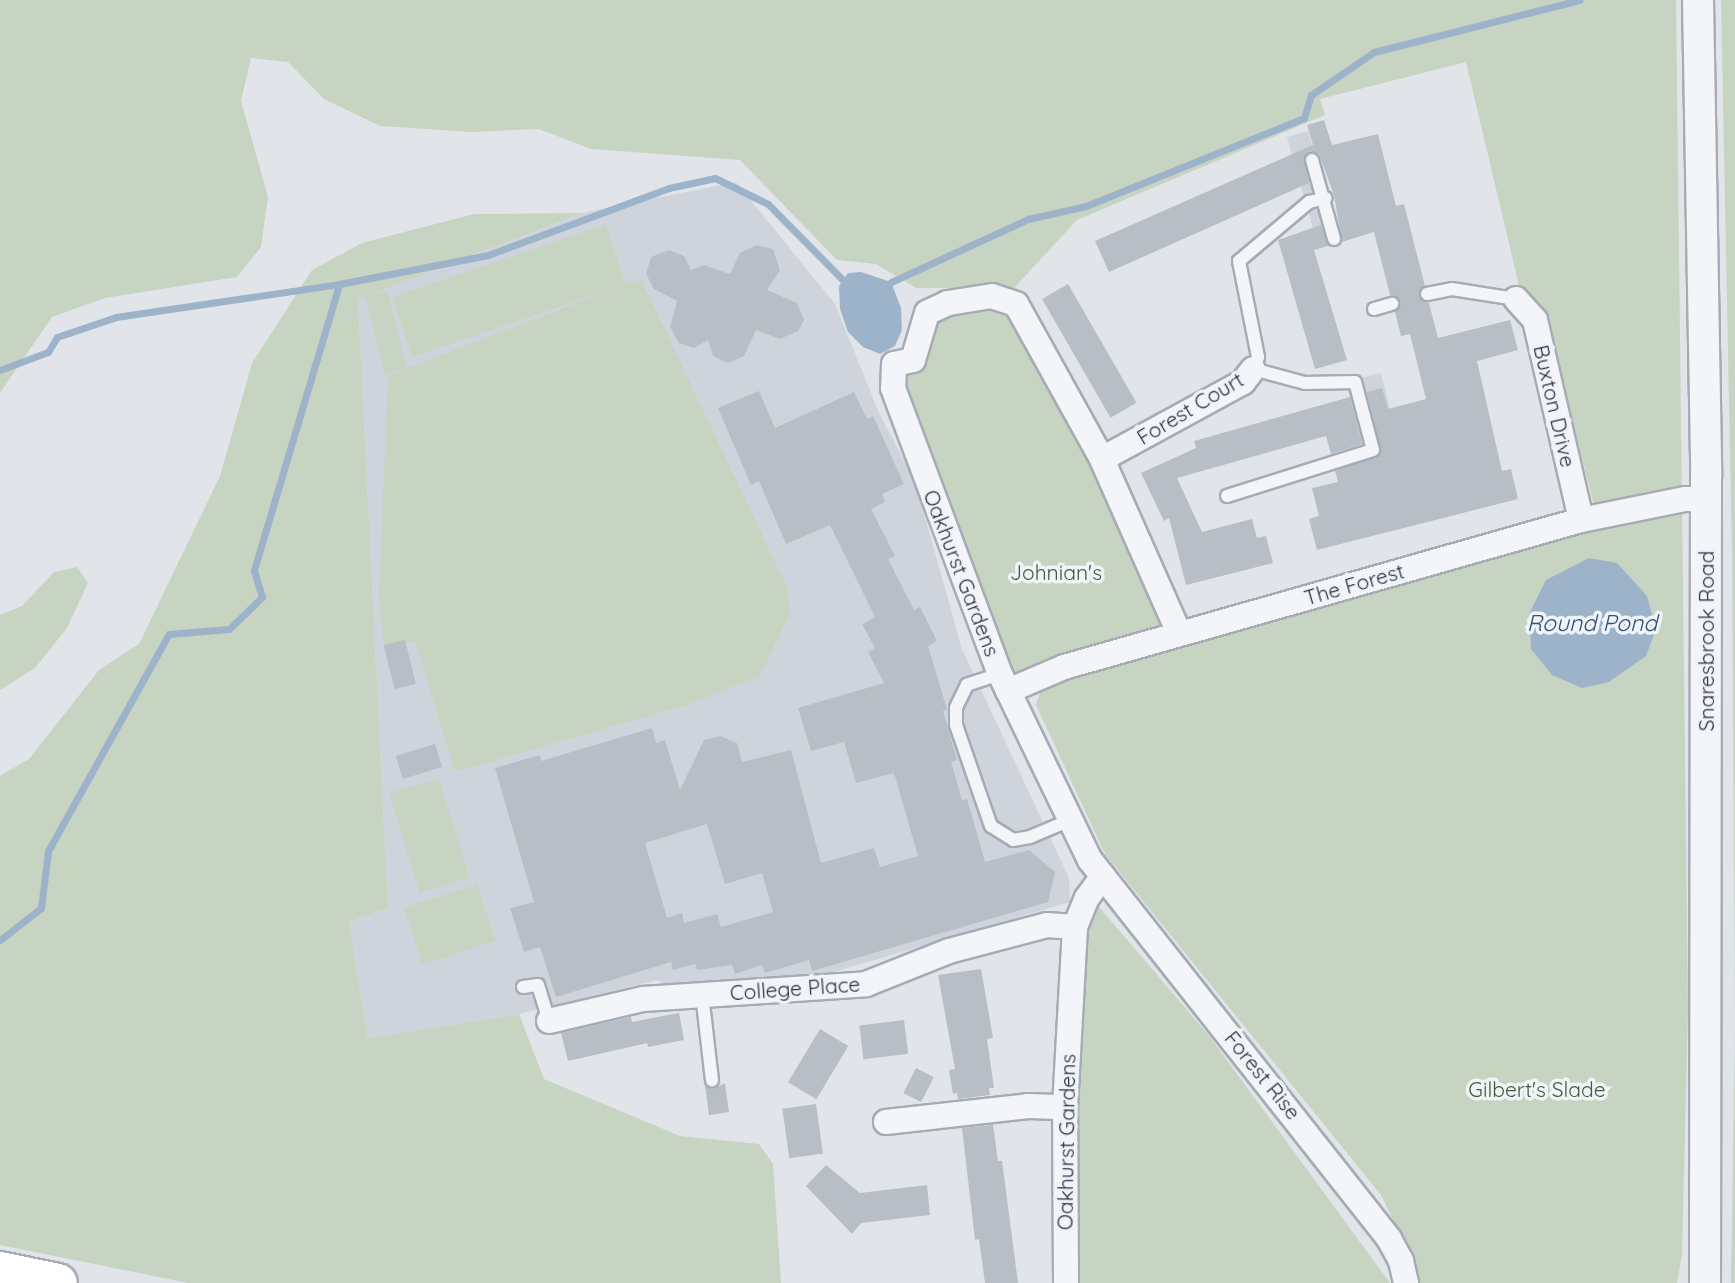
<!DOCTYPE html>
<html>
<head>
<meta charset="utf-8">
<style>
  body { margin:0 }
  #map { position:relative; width:1735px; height:1283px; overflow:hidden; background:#e1e5ea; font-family:Quicksand,sans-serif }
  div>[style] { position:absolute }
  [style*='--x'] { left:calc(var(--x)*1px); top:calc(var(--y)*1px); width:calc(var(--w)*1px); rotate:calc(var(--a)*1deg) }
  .built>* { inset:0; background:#cfd4dc; transform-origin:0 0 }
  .green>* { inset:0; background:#c7d4c2; transform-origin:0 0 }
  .water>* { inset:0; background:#9cb3ca }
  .stream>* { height:7px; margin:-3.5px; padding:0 3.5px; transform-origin:3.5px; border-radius:3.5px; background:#9cb3ca }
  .building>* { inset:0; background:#b8bec6; transform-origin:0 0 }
  .roads { filter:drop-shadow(2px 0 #a6acb4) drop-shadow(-2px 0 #a6acb4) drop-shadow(0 2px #a6acb4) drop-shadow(0 -2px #a6acb4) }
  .service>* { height:12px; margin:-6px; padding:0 6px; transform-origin:6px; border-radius:6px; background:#f4f5f8 }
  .minor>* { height:24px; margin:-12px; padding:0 12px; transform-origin:12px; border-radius:12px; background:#f4f5f8 }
  .tertiary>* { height:30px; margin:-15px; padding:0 15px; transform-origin:15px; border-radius:15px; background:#f4f5f8 }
  .primary>* { height:38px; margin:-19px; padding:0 19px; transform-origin:19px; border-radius:19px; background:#fff }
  span { translate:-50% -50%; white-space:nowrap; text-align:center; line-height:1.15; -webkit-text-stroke:7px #f0f3f7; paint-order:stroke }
  .street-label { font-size:21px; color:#293341 }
  .park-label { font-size:21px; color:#3f5d36 }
  .water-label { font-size:23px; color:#335276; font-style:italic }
</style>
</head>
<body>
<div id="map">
  <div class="built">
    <div style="left:1308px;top:131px;width:115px;height:22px;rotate:74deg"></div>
    <div style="clip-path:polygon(736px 182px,835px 304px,879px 413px,915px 481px,962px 649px,1069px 878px,1070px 902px,834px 972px,754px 987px,668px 985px,657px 980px,519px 1014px,368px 1038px,349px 922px,388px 908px,358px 299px,582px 213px)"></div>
    <div style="left:1381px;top:373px;width:93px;height:36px;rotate:76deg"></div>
  </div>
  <div class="green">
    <div style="clip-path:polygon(0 0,1676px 0,1688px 1009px,1682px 1255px,1677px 1283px,1417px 1283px,1416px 1266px,1381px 1195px,1105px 854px,1036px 705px,1042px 686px,1599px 525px,1544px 309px,1519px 286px,1466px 62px,1320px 99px,1325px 115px,1077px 220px,1014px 288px,916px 288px,876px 264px,837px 260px,740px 160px,591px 149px,539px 129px,471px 132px,380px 126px,324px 99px,288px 62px,251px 58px,241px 101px,268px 197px,261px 247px,237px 277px,105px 298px,52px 317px,0 393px)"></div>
    <div style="clip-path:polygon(1721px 0,1735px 0,1735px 1283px,1731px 1283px,1735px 1026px,1732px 550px)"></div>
    <div style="clip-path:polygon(582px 213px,369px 295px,387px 291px,407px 368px,624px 285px,412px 357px,392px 297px,606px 224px,626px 284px,641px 279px,787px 587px,790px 613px,760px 676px,690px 704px,455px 772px,415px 641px,384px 648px,379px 597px,388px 376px,406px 368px,385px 374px,365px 297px,358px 299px,388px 908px,349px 922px,368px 1038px,519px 1014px,544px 1079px,680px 1136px,759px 1144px,773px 1164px,781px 1283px,188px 1283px,0 1245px,0 776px,29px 759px,99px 670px,139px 644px,220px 476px,252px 363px,312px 270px,362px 243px,474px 214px)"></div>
    <div style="clip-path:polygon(1005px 298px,1179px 633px,1008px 691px,894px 364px,927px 313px)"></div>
    <div style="clip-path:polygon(77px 567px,88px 583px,67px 628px,35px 668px,0 690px,0 615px,22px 606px,54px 572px)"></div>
    <div style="left:439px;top:778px;width:104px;height:52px;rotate:73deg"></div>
    <div style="left:477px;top:884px;width:60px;height:77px;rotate:72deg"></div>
    <div style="clip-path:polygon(1095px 902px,1210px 1037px,1390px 1283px,1078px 1283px,1073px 1188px,1086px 934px)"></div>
  </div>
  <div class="water">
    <div style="clip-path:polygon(861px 272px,891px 282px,901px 308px,902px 330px,895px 346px,880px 354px,863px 347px,848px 332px,840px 309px,839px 286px,848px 273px)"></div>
    <div style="clip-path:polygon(1589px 558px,1617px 563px,1647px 596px,1656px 629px,1646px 656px,1609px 682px,1582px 688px,1552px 675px,1531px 649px,1529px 614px,1546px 580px)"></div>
  </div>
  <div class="stream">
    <div style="--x:891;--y:282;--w:151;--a:-24.7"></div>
    <div style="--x:1028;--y:219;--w:59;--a:-12.6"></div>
    <div style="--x:1086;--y:206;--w:235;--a:-22"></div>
    <div style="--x:1304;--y:118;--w:24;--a:-73"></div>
    <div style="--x:1311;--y:95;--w:76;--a:-34.3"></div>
    <div style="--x:1374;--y:52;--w:212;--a:-14.2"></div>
    <div style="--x:0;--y:370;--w:51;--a:-20.6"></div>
    <div style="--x:48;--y:352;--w:17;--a:-59"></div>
    <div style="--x:57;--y:337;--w:62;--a:-18.7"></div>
    <div style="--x:116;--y:317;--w:225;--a:-8.4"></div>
    <div style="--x:339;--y:284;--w:152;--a:-11"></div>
    <div style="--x:488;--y:255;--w:193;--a:-20.3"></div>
    <div style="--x:669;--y:188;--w:47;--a:-12.3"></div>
    <div style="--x:715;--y:178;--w:59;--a:26.1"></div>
    <div style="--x:768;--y:204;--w:107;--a:45.4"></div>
    <div style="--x:0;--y:940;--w:52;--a:-38"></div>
    <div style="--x:41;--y:908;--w:57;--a:-83"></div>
    <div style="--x:48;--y:851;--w:248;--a:-60.9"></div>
    <div style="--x:169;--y:634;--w:60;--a:-4.8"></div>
    <div style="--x:229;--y:629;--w:46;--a:-44.1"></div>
    <div style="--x:262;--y:597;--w:28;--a:-107"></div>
    <div style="--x:254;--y:570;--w:298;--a:-73.4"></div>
  </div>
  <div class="building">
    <div style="clip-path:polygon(1324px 120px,1332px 145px,1378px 134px,1396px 206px,1404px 204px,1425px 286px,1419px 296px,1429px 303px,1438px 338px,1510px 320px,1518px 350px,1477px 361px,1502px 471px,1511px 469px,1518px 499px,1317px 550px,1309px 519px,1319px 516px,1312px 488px,1338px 482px,1335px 471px,1381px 453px,1367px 392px,1382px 388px,1388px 409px,1426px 399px,1410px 334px,1401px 336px,1395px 312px,1401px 302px,1390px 295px,1374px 232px,1342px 242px,1334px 195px,1319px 154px,1310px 151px,1304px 157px,1309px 183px,1109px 272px,1095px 241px,1313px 145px,1307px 125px)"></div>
    <div style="clip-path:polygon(1321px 225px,1328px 246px,1314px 250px,1347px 360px,1315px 369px,1278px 240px)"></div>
    <div style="clip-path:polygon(756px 245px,773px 249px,780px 270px,767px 290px,797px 303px,804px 320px,798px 331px,780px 339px,756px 330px,744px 356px,728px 363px,713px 356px,708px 340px,694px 348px,679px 343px,670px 327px,677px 301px,654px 289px,646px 274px,651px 257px,669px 250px,684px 256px,691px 270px,704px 265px,730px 274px,740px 253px)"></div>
    <div style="left:1068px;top:284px;width:137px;height:30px;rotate:60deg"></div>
    <div style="clip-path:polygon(evenodd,759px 391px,775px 428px,854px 392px,867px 419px,873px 416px,904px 484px,882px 494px,885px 502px,871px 509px,895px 556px,888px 559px,914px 610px,920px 607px,937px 641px,928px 646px,947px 709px,943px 711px,957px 760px,951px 762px,962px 800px,967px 799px,985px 862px,1029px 850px,1055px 872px,1048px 902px,812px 971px,809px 960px,765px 973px,762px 965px,735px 974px,732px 965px,697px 970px,695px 964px,673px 970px,671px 962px,556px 997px,540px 947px,524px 952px,510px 908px,534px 902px,495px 768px,540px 755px,541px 761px,652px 728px,656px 743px,665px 740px,680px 790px,704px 740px,720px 736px,737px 743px,742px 762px,791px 750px,821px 863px,874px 848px,880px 867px,918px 856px,894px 773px,856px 783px,844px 742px,811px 751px,798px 708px,884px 683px,868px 652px,875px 648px,862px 624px,875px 617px,830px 525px,786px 544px,759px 481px,751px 485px,718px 408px,759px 391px,707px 824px,725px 884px,762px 873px,773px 912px,721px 927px,717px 914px,684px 923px,682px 913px,667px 918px,645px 843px,707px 824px)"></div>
    <div style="clip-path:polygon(1350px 397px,1362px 444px,1331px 454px,1326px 436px,1177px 478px,1202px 532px,1252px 519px,1257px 538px,1266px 536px,1273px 563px,1186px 585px,1169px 518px,1164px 521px,1141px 473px,1196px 448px,1194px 441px)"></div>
    <div style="left:405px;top:640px;width:45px;height:22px;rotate:76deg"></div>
    <div style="left:435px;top:744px;width:24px;height:41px;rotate:73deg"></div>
    <div style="clip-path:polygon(981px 969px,993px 1038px,987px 1039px,994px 1088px,989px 1088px,990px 1095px,958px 1099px,957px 1093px,953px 1094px,949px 1070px,955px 1069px,938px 975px)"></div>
    <div style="clip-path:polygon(679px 1013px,684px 1040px,648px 1047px,647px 1043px,568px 1061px,561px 1033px,631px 1017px,632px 1022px)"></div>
    <div style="left:904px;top:1020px;width:34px;height:45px;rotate:83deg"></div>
    <div style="left:820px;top:1029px;width:33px;height:62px;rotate:31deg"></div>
    <div style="left:916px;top:1068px;width:20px;height:28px;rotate:27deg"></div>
    <div style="clip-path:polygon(725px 1083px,729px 1112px,709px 1115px,705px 1086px,714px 1089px)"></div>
    <div style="left:816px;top:1104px;width:50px;height:34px;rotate:82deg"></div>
    <div style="clip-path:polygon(993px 1125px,998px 1161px,1002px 1161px,1018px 1283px,985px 1283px,979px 1239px,975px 1240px,962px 1128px)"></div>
    <div style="clip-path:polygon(826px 1165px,860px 1193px,927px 1185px,930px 1215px,861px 1223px,852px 1234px,806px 1186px)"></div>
  </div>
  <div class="roads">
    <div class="service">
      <div style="--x:1312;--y:160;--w:82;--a:74.4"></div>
      <div style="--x:1427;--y:294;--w:25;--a:-11"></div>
      <div style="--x:1452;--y:289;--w:65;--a:8.9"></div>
      <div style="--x:1374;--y:309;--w:19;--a:-16"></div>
      <div style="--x:1227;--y:496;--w:153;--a:-17.5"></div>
      <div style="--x:1373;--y:450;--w:70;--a:-104.8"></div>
      <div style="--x:1355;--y:382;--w:50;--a:178.9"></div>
      <div style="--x:1305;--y:383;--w:54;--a:-164.9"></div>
      <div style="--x:1253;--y:369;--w:13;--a:-67"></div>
      <div style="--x:1258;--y:357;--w:98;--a:-101.2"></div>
      <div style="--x:1239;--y:261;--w:92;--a:-40.1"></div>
      <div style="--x:1309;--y:202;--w:17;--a:-13"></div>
      <div style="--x:1000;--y:674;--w:35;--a:162"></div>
      <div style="--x:967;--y:685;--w:25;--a:116"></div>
      <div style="--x:956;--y:708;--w:17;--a:90"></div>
      <div style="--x:956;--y:725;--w:107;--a:70.9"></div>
      <div style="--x:991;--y:826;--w:26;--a:32"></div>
      <div style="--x:1013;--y:840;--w:17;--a:-10"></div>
      <div style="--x:1030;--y:837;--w:43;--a:-23"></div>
      <div style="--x:523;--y:987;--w:15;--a:-8"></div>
      <div style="--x:538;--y:985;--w:38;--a:73"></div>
      <div style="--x:702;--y:994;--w:87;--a:83.4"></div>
    </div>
    <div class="minor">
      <div style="--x:1516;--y:299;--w:28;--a:48"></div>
      <div style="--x:1535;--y:320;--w:205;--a:77"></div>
      <div style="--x:1102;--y:459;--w:161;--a:-28.6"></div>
      <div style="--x:1243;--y:382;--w:16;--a:-52"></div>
      <div style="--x:1179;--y:633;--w:190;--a:-113.9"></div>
      <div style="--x:1102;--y:459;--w:177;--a:-119"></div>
      <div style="--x:1016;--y:304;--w:25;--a:-162"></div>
      <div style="--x:992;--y:296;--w:45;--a:171"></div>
      <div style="--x:948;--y:303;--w:23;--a:155"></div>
      <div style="--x:927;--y:313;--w:49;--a:106.6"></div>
      <div style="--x:913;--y:360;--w:19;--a:168"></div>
      <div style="--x:894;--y:364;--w:24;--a:92"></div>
      <div style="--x:893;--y:388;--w:305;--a:69.5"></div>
      <div style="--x:1000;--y:674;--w:207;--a:64.2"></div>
      <div style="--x:1090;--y:860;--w:483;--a:51.7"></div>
      <div style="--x:1389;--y:1239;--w:25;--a:61"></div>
      <div style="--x:1401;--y:1261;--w:23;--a:77"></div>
      <div style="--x:1008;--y:691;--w:61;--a:-23.2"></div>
      <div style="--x:1064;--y:667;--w:537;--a:-15.87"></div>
      <div style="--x:1581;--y:520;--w:106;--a:-11.4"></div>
      <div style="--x:1685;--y:499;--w:21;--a:0"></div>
      <div style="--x:549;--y:1021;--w:97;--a:-13.2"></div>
      <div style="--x:643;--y:999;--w:224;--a:-3.8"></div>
      <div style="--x:866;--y:984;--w:89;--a:-21.7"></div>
      <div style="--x:949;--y:951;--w:101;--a:-14.9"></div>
      <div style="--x:1047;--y:925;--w:28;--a:4"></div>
      <div style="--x:886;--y:1122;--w:143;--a:-6.4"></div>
      <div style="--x:1028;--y:1106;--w:37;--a:2"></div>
      <div style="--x:1066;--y:1283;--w:176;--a:-90.3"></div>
      <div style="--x:1065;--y:1107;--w:180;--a:-86.8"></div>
      <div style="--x:1075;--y:927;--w:31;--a:-68"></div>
      <div style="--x:1087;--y:898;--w:27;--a:-54"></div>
    </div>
    <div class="tertiary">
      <div style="--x:1698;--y:0;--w:476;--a:89"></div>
      <div style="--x:1706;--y:476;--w:807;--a:90.07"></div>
    </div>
    <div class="primary">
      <div style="--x:0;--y:1271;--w:59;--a:11.7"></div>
    </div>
  </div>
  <div class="street-label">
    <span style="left:1555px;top:406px;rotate:77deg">Buxton Drive</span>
    <span style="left:1190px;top:408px;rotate:-31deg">Forest Court</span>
    <span style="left:962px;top:573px;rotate:69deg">Oakhurst Gardens</span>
    <span style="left:1354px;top:584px;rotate:-16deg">The Forest</span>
    <span style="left:1706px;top:641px;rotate:-90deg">Snaresbrook Road</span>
    <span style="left:795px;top:988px;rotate:-4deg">College Place</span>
    <span style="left:1263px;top:1075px;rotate:51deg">Forest Rise</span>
    <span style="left:1066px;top:1142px;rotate:-89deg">Oakhurst Gardens</span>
  </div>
  <div class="park-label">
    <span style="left:1056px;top:572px">Johnian's</span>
    <span style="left:1537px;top:1089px">Gilbert's Slade</span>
  </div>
  <div class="water-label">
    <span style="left:1592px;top:623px">Round Pond</span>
  </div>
</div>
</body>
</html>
